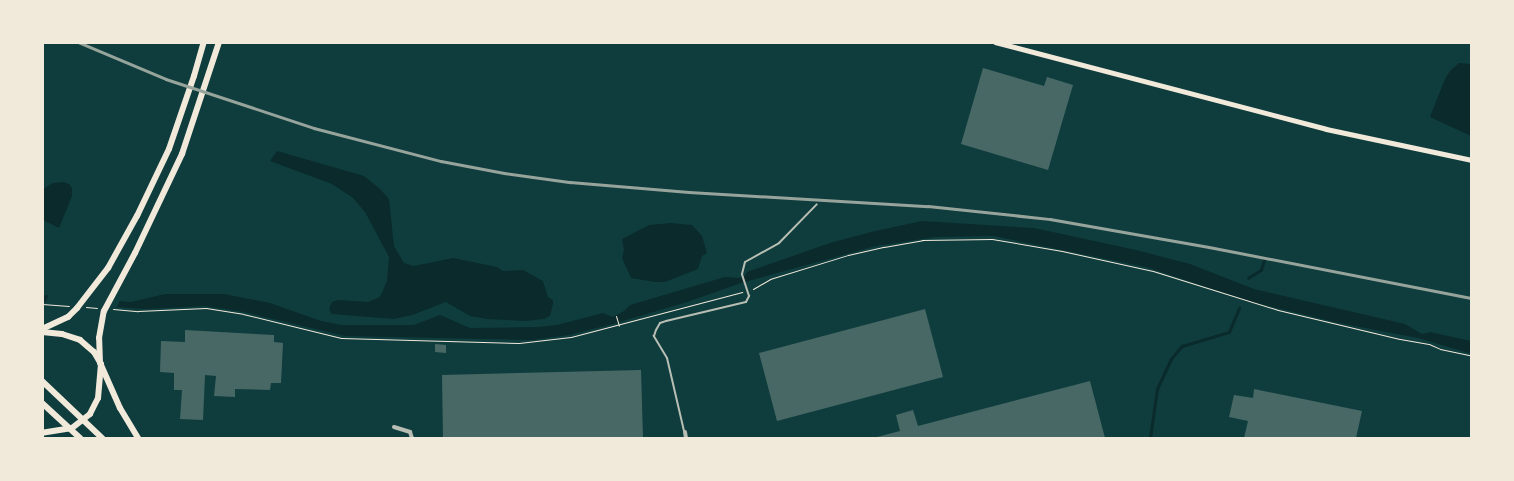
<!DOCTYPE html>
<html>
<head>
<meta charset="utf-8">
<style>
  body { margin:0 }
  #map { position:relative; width:1514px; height:481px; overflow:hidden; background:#0f3d3e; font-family:"Sofia Sans Condensed",sans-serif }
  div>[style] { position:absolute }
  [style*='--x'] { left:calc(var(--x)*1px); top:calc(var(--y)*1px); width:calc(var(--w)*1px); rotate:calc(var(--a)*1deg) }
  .water>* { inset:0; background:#0a2a2b }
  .pier>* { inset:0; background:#0f3d3e }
  .stream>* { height:2.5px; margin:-1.25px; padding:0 1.25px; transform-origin:1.25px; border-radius:1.25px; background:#0a2a2b }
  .building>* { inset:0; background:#486865 }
  .path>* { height:1px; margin:-0.5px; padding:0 0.5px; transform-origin:0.5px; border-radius:0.5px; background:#f1e9da }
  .service>* { height:2px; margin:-1px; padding:0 1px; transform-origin:1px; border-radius:1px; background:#b8beb3 }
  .minor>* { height:4px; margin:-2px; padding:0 2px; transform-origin:2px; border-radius:2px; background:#b8beb3 }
  .secondary>* { height:5px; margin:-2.5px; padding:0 2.5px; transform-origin:2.5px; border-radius:2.5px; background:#f1e9da }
  .trunk>* { height:6px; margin:-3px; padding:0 3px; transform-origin:3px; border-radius:3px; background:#f1e9da }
  .rail>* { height:2.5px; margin:-1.25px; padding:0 1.25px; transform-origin:1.25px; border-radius:1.25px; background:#97a49c }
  span { translate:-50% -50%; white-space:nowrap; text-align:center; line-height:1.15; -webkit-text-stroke:5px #f1e9da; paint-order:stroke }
  .frame { position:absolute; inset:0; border:44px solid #f1e9da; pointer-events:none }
</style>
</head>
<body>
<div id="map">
  <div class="water">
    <div style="clip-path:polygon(1459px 63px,1471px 64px,1471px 136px,1430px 117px,1445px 79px,1450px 71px)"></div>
    <div style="clip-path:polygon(277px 151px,364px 176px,379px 188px,389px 199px,394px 246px,404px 263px,414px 266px,453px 258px,497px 267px,503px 271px,523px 270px,543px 281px,548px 297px,553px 300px,553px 304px,550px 316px,544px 319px,525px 321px,487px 319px,470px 316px,446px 302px,412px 315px,394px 319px,332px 314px,329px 309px,332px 302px,338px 300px,368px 302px,380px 297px,387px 281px,389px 257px,365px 212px,353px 198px,332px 184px,270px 161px)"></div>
    <div style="clip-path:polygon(63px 182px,69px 184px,72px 188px,72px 196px,59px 228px,43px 220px,43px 189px,53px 183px)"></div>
    <div style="clip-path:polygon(922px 221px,1034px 228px,1136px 250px,1190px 264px,1254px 289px,1405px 324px,1422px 334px,1430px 332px,1471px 341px,1472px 354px,1418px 338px,1339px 323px,1252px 302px,1146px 267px,993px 236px,936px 237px,876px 246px,741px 283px,687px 302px,613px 324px,569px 335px,532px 340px,345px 336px,244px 312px,205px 306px,144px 309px,43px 302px,42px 295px,131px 302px,165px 294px,224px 294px,270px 303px,321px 321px,342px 325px,414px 325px,440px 315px,470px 328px,537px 327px,557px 325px,603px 313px,613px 317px,624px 311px,630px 305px,725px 277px,740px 278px,745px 276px,747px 272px,830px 243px,871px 232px)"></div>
    <div style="clip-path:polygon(671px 223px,692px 225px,702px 236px,707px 253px,702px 256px,698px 269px,665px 282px,655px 282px,631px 278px,622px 258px,624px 250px,622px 239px,649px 225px)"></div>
  </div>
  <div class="pier">
    <div style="clip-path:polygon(49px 294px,120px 299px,116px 310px,44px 305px)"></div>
  </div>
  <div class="stream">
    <div style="--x:1248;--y:278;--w:15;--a:-32"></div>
    <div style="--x:1261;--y:270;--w:10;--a:-73"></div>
    <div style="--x:1150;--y:438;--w:49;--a:-81.9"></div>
    <div style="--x:1157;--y:389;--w:33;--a:-65"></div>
    <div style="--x:1171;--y:359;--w:17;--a:-50"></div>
    <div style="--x:1182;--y:346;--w:49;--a:-16.6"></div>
    <div style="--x:1229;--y:332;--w:26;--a:-67"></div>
  </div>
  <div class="building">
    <div style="clip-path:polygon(983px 68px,1044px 86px,1047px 77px,1073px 85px,1048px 170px,961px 144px)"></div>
    <div style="clip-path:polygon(925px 309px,943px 377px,777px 421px,759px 353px)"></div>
    <div style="clip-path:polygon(185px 330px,274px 335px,274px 342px,283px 343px,281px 383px,271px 383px,270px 390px,235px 389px,235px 397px,214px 396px,216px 376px,205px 375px,203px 420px,180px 419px,182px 390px,174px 390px,174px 373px,160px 372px,161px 341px,185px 342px)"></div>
    <div style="clip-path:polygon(435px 344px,446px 345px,446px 353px,435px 352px)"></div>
    <div style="clip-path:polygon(641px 370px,643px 438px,443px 438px,442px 375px)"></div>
    <div style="clip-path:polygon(1090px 381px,1105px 438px,873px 438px,900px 431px,896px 415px,913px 410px,918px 426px)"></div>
    <div style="clip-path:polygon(1254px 389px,1362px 411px,1356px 438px,1244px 438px,1248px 421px,1229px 417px,1234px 395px,1253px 398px)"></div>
  </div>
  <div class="path">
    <div style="--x:753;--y:289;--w:20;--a:-30"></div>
    <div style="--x:770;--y:279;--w:82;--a:-17.1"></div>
    <div style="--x:848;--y:255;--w:37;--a:-13"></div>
    <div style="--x:884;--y:247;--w:39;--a:-10"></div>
    <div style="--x:922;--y:240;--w:70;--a:-0.8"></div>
    <div style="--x:992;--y:239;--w:71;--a:9.7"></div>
    <div style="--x:1062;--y:251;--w:93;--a:12.4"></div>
    <div style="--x:1153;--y:271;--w:131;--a:17.3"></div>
    <div style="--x:1278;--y:310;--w:125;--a:13.4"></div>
    <div style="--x:1400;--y:339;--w:29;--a:10"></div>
    <div style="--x:1429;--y:344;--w:12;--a:24"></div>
    <div style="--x:1440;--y:349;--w:33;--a:12"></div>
    <div style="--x:42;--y:304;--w:27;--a:4"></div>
    <div style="--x:86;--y:307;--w:11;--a:5"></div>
    <div style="--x:113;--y:309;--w:25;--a:5"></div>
    <div style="--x:138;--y:311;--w:68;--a:-2.5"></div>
    <div style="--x:206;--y:308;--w:37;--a:9"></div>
    <div style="--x:243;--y:314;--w:101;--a:13.8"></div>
    <div style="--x:341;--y:338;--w:178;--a:1.6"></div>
    <div style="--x:519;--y:343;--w:52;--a:-6.6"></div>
    <div style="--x:571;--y:337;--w:177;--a:-14.7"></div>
    <div style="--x:616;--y:316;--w:10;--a:73"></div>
  </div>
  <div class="service">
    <div style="--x:684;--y:431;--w:75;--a:-103.1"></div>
    <div style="--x:667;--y:358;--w:26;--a:-121"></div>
    <div style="--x:654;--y:336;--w:6;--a:-72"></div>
    <div style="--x:656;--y:330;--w:8;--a:-60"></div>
    <div style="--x:660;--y:323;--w:6;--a:-18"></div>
    <div style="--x:666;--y:321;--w:82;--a:-13.4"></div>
    <div style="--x:746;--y:302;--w:7;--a:-63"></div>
    <div style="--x:749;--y:296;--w:23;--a:-108"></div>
    <div style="--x:742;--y:274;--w:12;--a:-76"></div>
    <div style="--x:745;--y:262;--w:39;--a:-29"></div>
    <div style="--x:779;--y:243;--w:54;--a:-45.7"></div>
  </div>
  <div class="minor">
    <div style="--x:394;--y:427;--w:17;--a:17"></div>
    <div style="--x:410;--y:432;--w:6;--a:72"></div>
    <div style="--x:685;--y:432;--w:6;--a:81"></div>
  </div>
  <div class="secondary">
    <div style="--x:995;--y:42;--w:342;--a:14.7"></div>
    <div style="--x:1326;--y:129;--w:149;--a:12"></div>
  </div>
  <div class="trunk">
    <div style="--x:42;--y:329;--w:29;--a:-25"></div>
    <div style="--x:68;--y:317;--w:13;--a:-45"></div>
    <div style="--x:77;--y:308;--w:51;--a:-52.2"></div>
    <div style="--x:108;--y:268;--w:60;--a:-60.9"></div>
    <div style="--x:137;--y:216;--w:74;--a:-64.5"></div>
    <div style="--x:169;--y:149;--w:77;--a:-71.1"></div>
    <div style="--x:194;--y:76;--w:35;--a:-74"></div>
    <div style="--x:42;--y:332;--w:20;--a:6"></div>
    <div style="--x:62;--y:334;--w:19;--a:18"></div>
    <div style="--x:80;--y:340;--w:18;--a:41"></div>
    <div style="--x:94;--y:352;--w:14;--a:60"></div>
    <div style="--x:101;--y:364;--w:34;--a:95"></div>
    <div style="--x:98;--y:398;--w:18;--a:117"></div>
    <div style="--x:90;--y:414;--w:23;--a:142"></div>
    <div style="--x:72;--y:428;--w:30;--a:171"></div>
    <div style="--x:100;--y:363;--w:25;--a:-92"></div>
    <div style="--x:99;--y:338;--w:27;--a:-80"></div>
    <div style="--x:104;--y:311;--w:66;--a:-61.9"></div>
    <div style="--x:135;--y:253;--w:110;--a:-64.6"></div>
    <div style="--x:182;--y:154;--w:118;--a:-71.7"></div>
    <div style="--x:101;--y:365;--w:47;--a:66.2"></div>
    <div style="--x:120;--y:408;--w:35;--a:59"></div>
    <div style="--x:42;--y:381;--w:83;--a:43.5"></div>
    <div style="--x:42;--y:403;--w:52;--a:42.6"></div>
  </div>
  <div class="rail">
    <div style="--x:78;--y:42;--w:95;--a:22.8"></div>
    <div style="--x:166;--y:79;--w:156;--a:18.3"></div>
    <div style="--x:314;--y:128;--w:131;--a:14.6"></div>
    <div style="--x:441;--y:161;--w:64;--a:10.8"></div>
    <div style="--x:504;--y:173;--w:67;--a:7.8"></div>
    <div style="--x:570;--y:182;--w:119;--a:4.8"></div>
    <div style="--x:689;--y:192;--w:239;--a:3.4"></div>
    <div style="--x:928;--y:206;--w:123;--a:6.1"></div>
    <div style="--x:1050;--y:219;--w:161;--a:10"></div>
    <div style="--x:1209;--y:247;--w:268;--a:11"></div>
  </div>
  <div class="frame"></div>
</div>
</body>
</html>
